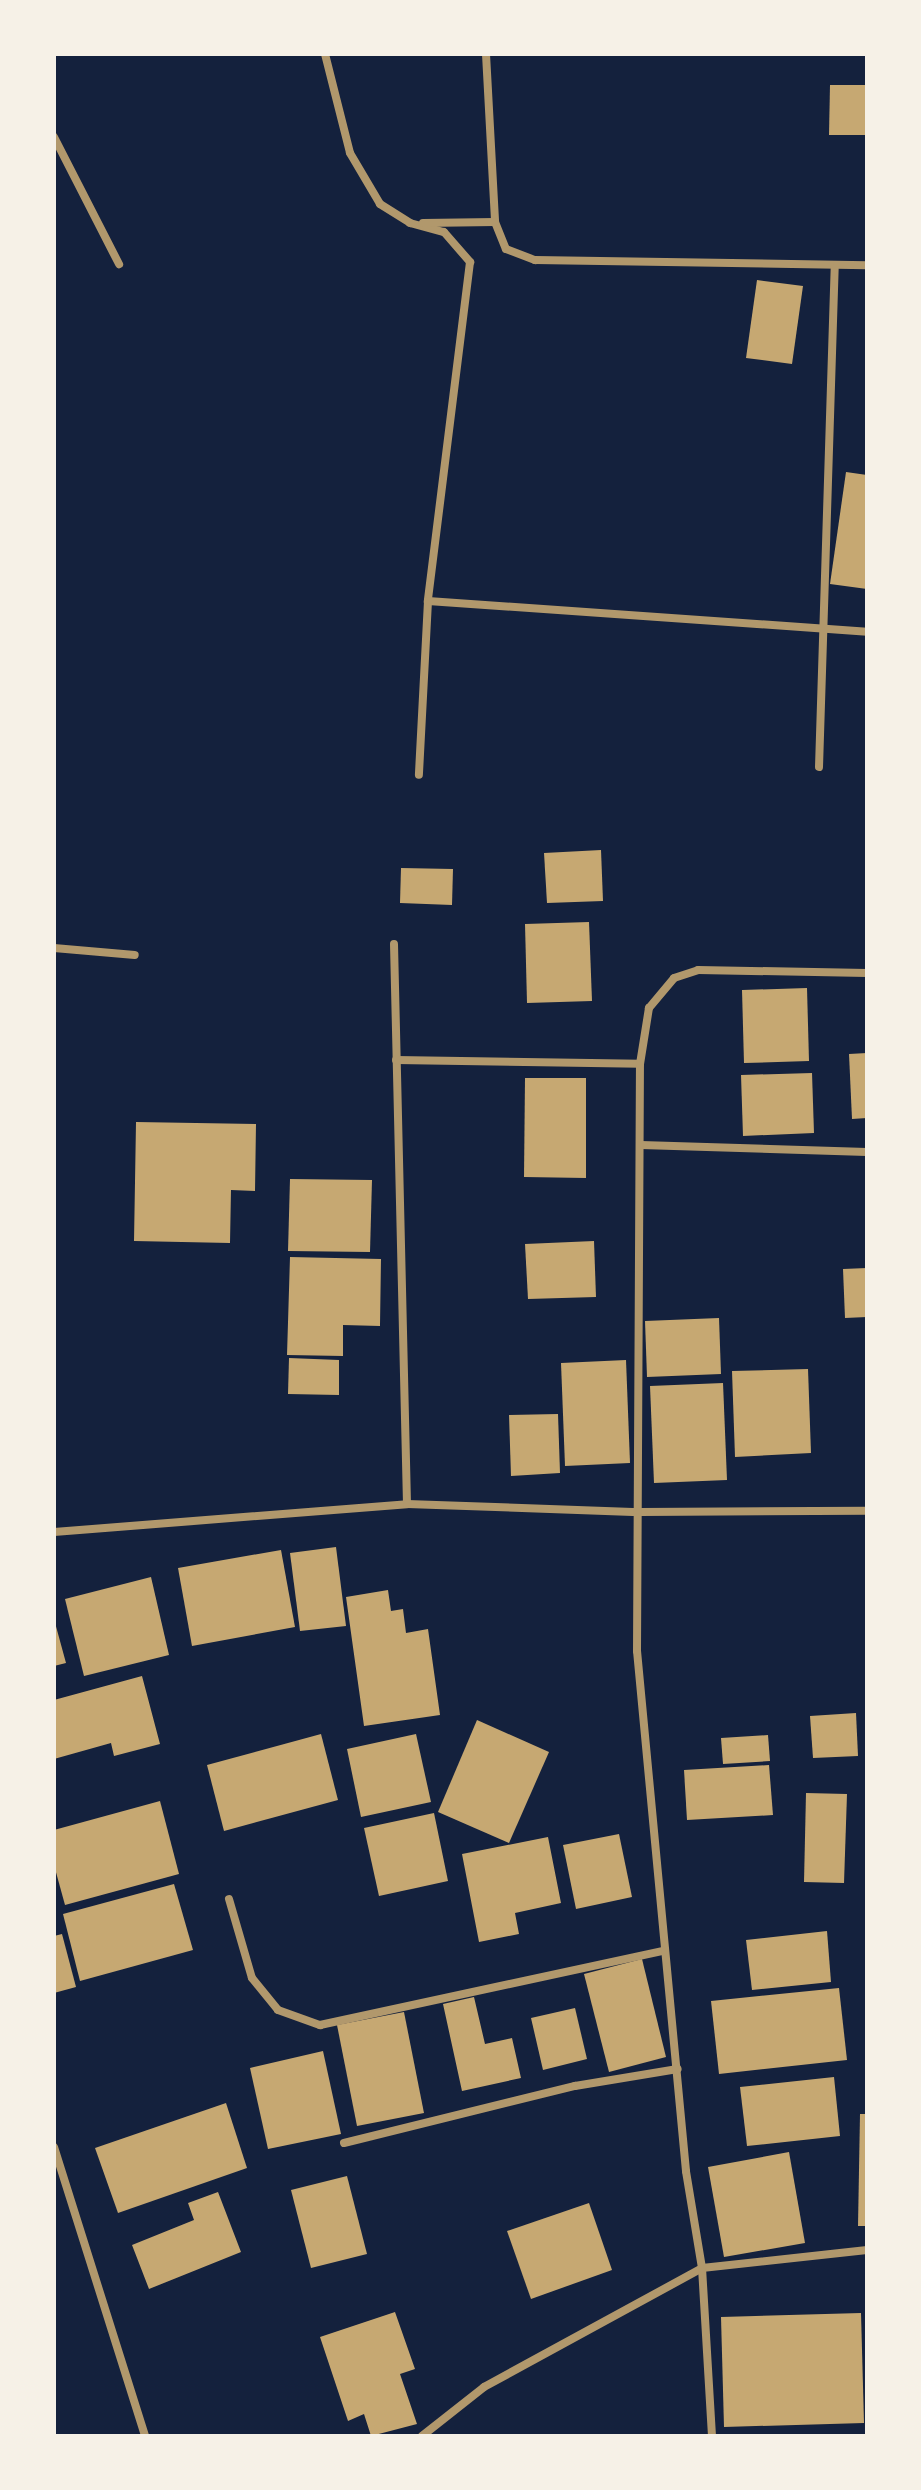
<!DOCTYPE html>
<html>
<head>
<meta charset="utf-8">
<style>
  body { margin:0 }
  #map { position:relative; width:921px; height:2490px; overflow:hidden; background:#14213d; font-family:Manrope,sans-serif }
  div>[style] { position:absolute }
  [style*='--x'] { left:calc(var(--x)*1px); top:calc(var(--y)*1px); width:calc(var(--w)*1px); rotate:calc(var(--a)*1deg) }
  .building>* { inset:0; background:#c6a872 }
  .minor>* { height:8px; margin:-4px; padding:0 4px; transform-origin:4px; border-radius:4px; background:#b1986c }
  span { translate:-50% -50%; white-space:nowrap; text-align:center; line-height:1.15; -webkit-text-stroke:6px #f6f1e7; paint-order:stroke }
  .frame { position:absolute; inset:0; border:56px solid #f6f1e7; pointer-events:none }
</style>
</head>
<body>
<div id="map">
  <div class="building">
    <div style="clip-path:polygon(830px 85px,867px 85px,867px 135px,829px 135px)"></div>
    <div style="clip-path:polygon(757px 280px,803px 286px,792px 364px,746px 358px)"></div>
    <div style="clip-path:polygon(846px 472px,867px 475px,867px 589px,830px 584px)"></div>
    <div style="clip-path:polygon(601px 850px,603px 901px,547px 903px,544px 853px)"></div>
    <div style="clip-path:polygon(401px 868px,453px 869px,452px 905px,400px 903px)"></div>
    <div style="clip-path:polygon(589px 922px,592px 1001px,527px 1003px,525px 924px)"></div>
    <div style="clip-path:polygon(807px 988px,809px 1061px,744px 1063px,742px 990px)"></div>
    <div style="clip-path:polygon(867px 1053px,867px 1118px,852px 1119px,849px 1054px)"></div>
    <div style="clip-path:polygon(812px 1073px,814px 1133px,743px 1136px,741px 1075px)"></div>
    <div style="clip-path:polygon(525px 1078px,586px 1078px,586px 1178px,524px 1177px)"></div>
    <div style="clip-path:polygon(136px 1122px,256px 1124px,255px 1191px,231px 1190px,230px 1243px,134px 1241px)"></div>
    <div style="clip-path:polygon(290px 1179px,372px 1180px,370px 1252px,288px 1251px)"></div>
    <div style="clip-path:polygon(594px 1241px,596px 1297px,528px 1299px,525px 1244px)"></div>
    <div style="clip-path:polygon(290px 1257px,381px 1259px,380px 1326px,343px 1325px,343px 1356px,287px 1355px)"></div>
    <div style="clip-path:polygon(867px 1268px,867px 1317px,845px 1318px,843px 1269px)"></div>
    <div style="clip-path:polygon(719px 1318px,721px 1374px,647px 1377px,645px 1321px)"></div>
    <div style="clip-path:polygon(289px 1358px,339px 1360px,339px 1395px,288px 1394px)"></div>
    <div style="clip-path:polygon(626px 1360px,630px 1463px,565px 1466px,561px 1363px)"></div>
    <div style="clip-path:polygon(808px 1369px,811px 1453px,735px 1457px,732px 1371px)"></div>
    <div style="clip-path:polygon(723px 1383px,727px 1480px,654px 1483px,650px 1386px)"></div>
    <div style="clip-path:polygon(558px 1414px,560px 1473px,511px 1476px,509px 1415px)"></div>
    <div style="clip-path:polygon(336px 1547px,346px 1626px,300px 1631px,290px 1553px)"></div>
    <div style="clip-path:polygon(281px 1550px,295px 1627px,192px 1646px,178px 1568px)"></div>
    <div style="clip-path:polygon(151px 1577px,169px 1655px,84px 1676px,65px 1599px)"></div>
    <div style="clip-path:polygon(388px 1590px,391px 1611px,403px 1609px,406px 1633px,428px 1629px,440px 1715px,364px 1726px,346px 1597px)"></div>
    <div style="clip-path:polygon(54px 1619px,66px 1663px,54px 1666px)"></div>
    <div style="clip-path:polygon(142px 1676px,160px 1744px,114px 1756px,111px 1743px,54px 1759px,54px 1700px)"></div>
    <div style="clip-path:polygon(856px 1713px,858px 1756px,813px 1758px,810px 1716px)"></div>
    <div style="clip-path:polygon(477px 1720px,549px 1752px,509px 1843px,438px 1812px)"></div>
    <div style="clip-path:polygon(321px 1734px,338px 1800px,224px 1831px,207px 1765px)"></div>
    <div style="clip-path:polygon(416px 1734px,431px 1802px,361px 1817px,347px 1749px)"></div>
    <div style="clip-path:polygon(768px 1735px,770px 1761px,723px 1764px,721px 1738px)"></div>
    <div style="clip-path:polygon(769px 1765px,773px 1815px,687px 1820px,684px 1770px)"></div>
    <div style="clip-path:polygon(806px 1793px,847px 1794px,844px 1883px,804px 1882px)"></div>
    <div style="clip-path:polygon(160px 1801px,179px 1874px,65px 1905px,54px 1865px,54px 1830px)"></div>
    <div style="clip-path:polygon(434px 1813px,448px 1881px,379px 1896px,364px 1828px)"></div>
    <div style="clip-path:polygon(619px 1834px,632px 1897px,576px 1909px,563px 1845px)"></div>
    <div style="clip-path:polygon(548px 1837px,561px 1903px,515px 1913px,519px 1934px,479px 1942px,462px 1854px)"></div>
    <div style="clip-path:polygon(174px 1884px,193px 1950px,80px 1981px,63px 1914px)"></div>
    <div style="clip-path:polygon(827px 1931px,831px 1982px,752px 1990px,746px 1940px)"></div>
    <div style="clip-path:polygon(62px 1934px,76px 1987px,54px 1993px,54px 1936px)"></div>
    <div style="clip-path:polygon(642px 1959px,666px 2057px,609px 2072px,584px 1974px)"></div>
    <div style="clip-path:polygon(839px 1988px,847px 2060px,719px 2074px,711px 2001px)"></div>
    <div style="clip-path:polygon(474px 1997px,485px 2044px,512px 2038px,521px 2078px,462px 2091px,443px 2004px)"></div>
    <div style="clip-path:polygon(575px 2008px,587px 2059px,543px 2070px,531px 2018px)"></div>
    <div style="clip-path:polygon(404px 2012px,424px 2113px,357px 2126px,337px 2025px)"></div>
    <div style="clip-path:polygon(323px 2051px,341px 2134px,268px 2149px,250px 2068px)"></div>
    <div style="clip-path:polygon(834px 2077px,840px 2136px,747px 2146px,740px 2087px)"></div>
    <div style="clip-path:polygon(226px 2103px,247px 2168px,118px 2213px,95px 2148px)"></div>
    <div style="clip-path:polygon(860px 2114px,867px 2114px,867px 2226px,858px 2226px)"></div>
    <div style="clip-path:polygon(789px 2152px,805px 2243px,724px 2257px,708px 2167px)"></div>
    <div style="clip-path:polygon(347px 2176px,367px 2254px,311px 2268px,291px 2190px)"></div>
    <div style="clip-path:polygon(218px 2192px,241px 2252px,149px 2289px,132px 2245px,194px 2220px,188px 2203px)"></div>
    <div style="clip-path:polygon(589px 2203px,612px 2270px,531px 2299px,507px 2231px)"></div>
    <div style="clip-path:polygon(395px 2312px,415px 2369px,400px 2374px,417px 2424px,371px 2436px,364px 2414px,348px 2421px,320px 2337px)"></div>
    <div style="clip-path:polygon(861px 2313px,864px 2423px,724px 2427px,721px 2317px)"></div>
  </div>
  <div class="minor">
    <div style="--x:325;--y:54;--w:102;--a:75.8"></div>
    <div style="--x:350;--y:153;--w:59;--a:59.5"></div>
    <div style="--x:380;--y:204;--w:36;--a:32"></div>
    <div style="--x:410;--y:223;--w:35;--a:15"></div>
    <div style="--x:444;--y:232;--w:40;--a:49"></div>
    <div style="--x:470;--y:262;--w:342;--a:97.1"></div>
    <div style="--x:428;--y:601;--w:174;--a:93"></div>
    <div style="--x:486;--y:54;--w:168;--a:86.9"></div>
    <div style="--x:495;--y:222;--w:29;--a:68"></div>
    <div style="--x:506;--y:249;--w:31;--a:21"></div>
    <div style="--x:535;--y:260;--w:332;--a:0.9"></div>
    <div style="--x:54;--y:137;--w:143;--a:62.9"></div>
    <div style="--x:423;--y:223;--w:72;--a:-0.8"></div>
    <div style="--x:428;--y:601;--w:440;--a:4"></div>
    <div style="--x:819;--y:767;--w:499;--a:-88.2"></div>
    <div style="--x:394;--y:944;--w:560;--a:88.67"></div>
    <div style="--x:54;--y:948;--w:81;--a:4.9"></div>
    <div style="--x:396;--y:1060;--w:244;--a:0.9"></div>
    <div style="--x:641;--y:1145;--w:226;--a:1.8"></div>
    <div style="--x:54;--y:1532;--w:354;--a:-4.5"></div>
    <div style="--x:407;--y:1504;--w:233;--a:2"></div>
    <div style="--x:640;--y:1512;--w:227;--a:-0.3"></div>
    <div style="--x:229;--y:1899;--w:82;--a:73.8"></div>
    <div style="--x:252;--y:1978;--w:41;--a:50.9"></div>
    <div style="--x:278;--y:2010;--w:45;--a:19.7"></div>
    <div style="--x:320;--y:2025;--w:351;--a:-12.2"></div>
    <div style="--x:344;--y:2143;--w:238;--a:-13.9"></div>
    <div style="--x:575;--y:2086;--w:104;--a:-9.4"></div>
    <div style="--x:54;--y:2147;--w:303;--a:72.5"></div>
    <div style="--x:422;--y:2436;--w:79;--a:-38.3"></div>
    <div style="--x:484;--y:2387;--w:248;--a:-28.6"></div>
    <div style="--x:702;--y:2268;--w:166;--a:-6.2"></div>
    <div style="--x:712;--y:2436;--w:168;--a:-93.4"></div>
    <div style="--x:702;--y:2268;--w:98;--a:-99.4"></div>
    <div style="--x:686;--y:2171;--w:522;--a:-95.38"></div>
    <div style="--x:637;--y:1651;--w:587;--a:-89.71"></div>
    <div style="--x:640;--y:1064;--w:57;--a:-80.9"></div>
    <div style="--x:649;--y:1008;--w:39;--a:-50"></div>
    <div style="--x:674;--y:978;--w:25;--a:-18"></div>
    <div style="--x:698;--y:970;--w:169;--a:1"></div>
  </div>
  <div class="frame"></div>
</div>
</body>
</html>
